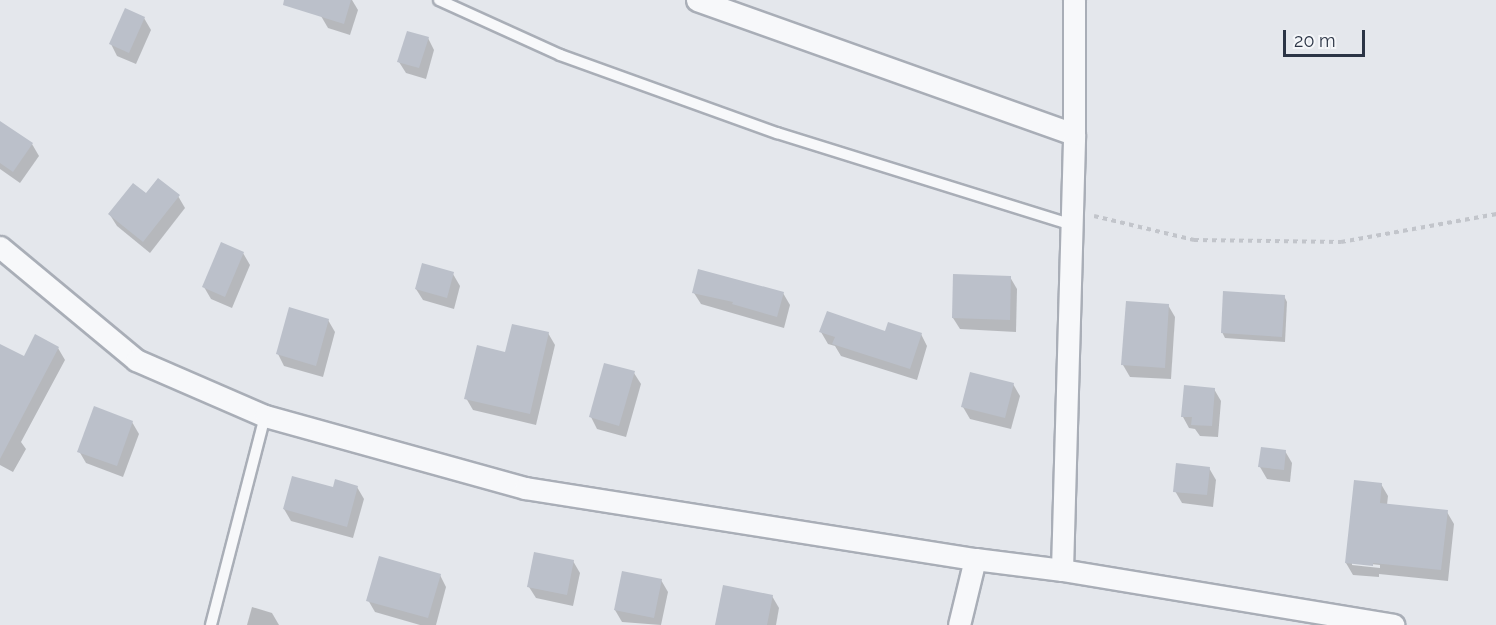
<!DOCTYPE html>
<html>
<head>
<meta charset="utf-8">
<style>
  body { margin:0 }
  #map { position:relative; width:1496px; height:625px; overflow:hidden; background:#e4e7ec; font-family:Raleway,sans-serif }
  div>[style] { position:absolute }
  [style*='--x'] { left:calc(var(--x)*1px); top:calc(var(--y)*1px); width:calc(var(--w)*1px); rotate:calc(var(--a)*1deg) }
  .shadow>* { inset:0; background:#0003 }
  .building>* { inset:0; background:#bbc0ca }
  .path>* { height:4px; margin-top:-2px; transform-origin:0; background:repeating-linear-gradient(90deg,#c2c5cb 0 4.5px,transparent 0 9px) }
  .roads { filter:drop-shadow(2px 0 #a9aeb7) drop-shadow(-2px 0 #a9aeb7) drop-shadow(0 2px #a9aeb7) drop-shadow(0 -2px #a9aeb7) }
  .lane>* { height:10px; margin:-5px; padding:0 5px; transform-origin:5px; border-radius:5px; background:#f7f8fa }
  .street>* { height:21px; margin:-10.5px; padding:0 10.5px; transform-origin:10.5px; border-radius:10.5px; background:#f7f8fa }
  span { translate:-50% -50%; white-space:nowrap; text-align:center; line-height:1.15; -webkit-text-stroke:4.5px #f4f6f9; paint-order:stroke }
  .scale { position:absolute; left:1283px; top:30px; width:82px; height:27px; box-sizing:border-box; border:3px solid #2b3445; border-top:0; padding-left:8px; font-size:18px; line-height:21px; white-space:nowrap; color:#2b3445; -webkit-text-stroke:4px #f4f6f9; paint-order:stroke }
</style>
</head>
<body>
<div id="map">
  <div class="shadow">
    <div style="clip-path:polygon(327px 0,352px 0,358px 10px,350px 35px,328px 28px,321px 16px)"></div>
    <div style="clip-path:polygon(144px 18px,151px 30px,136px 64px,117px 56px,111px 44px)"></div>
    <div style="clip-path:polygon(428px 38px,434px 50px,426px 79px,406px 73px,399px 62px)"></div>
    <div style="clip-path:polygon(0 123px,32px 144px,39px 156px,20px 183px,0 169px)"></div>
    <div style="clip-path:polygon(146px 195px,178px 196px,185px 208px,150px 253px,117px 226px,110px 215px)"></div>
    <div style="clip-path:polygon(243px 253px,250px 265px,232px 308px,211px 299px,204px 287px)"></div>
    <div style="clip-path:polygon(453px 274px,460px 286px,454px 309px,423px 300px,416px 289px)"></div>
    <div style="clip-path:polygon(1010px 277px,1017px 289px,1016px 332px,960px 329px,953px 318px)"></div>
    <div style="clip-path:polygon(694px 293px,783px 293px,790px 305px,784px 328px,701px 304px)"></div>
    <div style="clip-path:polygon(1284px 296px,1287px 302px,1285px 342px,1225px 338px,1222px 332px)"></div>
    <div style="clip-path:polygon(1168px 305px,1175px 317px,1171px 379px,1130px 377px,1123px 365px)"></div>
    <div style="clip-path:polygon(328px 320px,335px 332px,323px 377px,284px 366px,278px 354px)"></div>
    <div style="clip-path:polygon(821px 332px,921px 334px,927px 346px,917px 380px,841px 356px,835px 346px,828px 344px)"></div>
    <div style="clip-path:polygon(548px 333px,555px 345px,536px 425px,473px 410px,466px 398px,507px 354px)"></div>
    <div style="clip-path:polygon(0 345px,24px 358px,58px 348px,65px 360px,21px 442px,26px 449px,13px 472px,0 465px)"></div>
    <div style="clip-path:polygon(634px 373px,641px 384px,626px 437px,597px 429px,591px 417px)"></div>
    <div style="clip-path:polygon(1013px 384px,1020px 396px,1011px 429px,970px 419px,963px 407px)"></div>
    <div style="clip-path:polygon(1214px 389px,1221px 401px,1218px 437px,1200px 436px,1195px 429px,1189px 428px,1183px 417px)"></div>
    <div style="clip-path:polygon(132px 422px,139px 434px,123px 477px,86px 463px,79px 451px)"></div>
    <div style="clip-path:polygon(1285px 451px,1292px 463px,1290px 482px,1267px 479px,1260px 467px)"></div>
    <div style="clip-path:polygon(1209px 468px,1216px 480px,1213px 507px,1182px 503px,1175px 491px)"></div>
    <div style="clip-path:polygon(evenodd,1381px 484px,1388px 496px,1387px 505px,1447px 512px,1454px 524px,1448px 581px,1379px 574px,1379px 577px,1353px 575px,1346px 563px,1381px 484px,1352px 562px,1380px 565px,1380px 568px,1352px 565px,1352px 562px)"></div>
    <div style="clip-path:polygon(357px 487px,364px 499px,353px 538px,291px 521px,284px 509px)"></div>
    <div style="clip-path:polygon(573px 561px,580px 573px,573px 606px,536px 598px,529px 587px)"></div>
    <div style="clip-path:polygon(440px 575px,446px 587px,436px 625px,420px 625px,375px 612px,368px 600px)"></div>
    <div style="clip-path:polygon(661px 580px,668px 592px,661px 625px,622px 622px,615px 610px)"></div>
    <div style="clip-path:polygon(772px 596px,779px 608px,776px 625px,717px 625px)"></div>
    <div style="clip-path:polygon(252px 607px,272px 613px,279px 625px,247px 625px)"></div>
  </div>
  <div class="building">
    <div style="clip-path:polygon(284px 0,351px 0,344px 24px,283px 5px)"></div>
    <div style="clip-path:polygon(125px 8px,145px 17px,129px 53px,109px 44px)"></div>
    <div style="clip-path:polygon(407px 31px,429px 37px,419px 68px,397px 62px)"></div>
    <div style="clip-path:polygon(0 121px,33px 143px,13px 172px,0 163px)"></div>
    <div style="clip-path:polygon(158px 178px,180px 195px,143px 242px,108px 214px,133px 183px,146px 193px)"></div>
    <div style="clip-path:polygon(221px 242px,244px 252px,225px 297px,202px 287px)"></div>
    <div style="clip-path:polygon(422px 263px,454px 272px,447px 298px,415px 289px)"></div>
    <div style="clip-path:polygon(698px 269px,784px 292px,777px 317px,732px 304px,733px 302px,692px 293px)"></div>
    <div style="clip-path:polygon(953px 274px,1011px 276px,1010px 320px,952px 318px)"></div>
    <div style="clip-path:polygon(1223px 291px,1285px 295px,1282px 337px,1221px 333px)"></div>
    <div style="clip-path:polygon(1126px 301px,1169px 304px,1165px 368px,1121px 365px)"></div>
    <div style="clip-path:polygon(289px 307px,329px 319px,316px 366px,276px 354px)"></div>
    <div style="clip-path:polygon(827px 311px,885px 331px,888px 322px,922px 333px,910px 369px,832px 344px,835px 337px,819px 332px)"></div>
    <div style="clip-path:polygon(512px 324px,549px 332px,530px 414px,464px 399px,477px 345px,505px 352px)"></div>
    <div style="clip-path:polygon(35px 334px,59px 347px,0 459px,0 344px,24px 356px)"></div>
    <div style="clip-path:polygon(604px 363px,635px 371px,619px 426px,589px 417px)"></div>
    <div style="clip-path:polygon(970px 372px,1014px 383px,1005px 418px,961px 407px)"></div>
    <div style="clip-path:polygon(1184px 385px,1215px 388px,1212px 426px,1191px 425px,1192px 417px,1181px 417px)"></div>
    <div style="clip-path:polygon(94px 406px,133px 421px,117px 466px,77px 452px)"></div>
    <div style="clip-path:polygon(1261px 447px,1286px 450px,1284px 470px,1258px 467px)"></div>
    <div style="clip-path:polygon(1176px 463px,1210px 467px,1207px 495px,1173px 492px)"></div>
    <div style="clip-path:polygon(292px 476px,333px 487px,335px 479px,358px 486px,347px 527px,283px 509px)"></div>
    <div style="clip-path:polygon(1354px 480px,1382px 483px,1380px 503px,1448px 510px,1441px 570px,1373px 563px,1373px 566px,1345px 563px)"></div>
    <div style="clip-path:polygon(534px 552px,574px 560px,567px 595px,527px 587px)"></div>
    <div style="clip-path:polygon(379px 556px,441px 574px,428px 618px,366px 601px)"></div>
    <div style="clip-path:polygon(622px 571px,662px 579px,654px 618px,614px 610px)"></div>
    <div style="clip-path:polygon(723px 585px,773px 595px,767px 625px,715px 625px)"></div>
  </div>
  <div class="path">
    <div style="--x:1094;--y:216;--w:103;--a:13.5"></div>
    <div style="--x:1194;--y:240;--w:147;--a:0.8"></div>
    <div style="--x:1341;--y:242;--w:158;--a:-10.2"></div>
  </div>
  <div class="roads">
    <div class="lane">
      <div style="--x:439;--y:0;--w:133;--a:24.4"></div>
      <div style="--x:560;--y:55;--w:231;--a:19.8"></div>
      <div style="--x:777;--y:133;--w:309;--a:17.3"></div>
      <div style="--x:211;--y:625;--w:216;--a:-75.5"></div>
    </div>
    <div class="street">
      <div style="--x:697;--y:0;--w:400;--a:19.6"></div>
      <div style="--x:0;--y:247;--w:177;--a:39.7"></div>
      <div style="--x:136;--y:360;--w:141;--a:23.5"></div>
      <div style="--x:265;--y:416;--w:270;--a:15.5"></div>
      <div style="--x:525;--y:488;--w:456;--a:9"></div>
      <div style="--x:975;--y:559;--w:88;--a:7.2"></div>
      <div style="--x:1062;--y:570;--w:336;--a:9.4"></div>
      <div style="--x:1062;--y:570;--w:436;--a:-88.4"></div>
      <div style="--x:1074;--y:134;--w:134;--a:-90"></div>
      <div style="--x:959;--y:625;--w:68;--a:-76.4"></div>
    </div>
  </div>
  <div class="scale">20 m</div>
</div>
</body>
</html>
